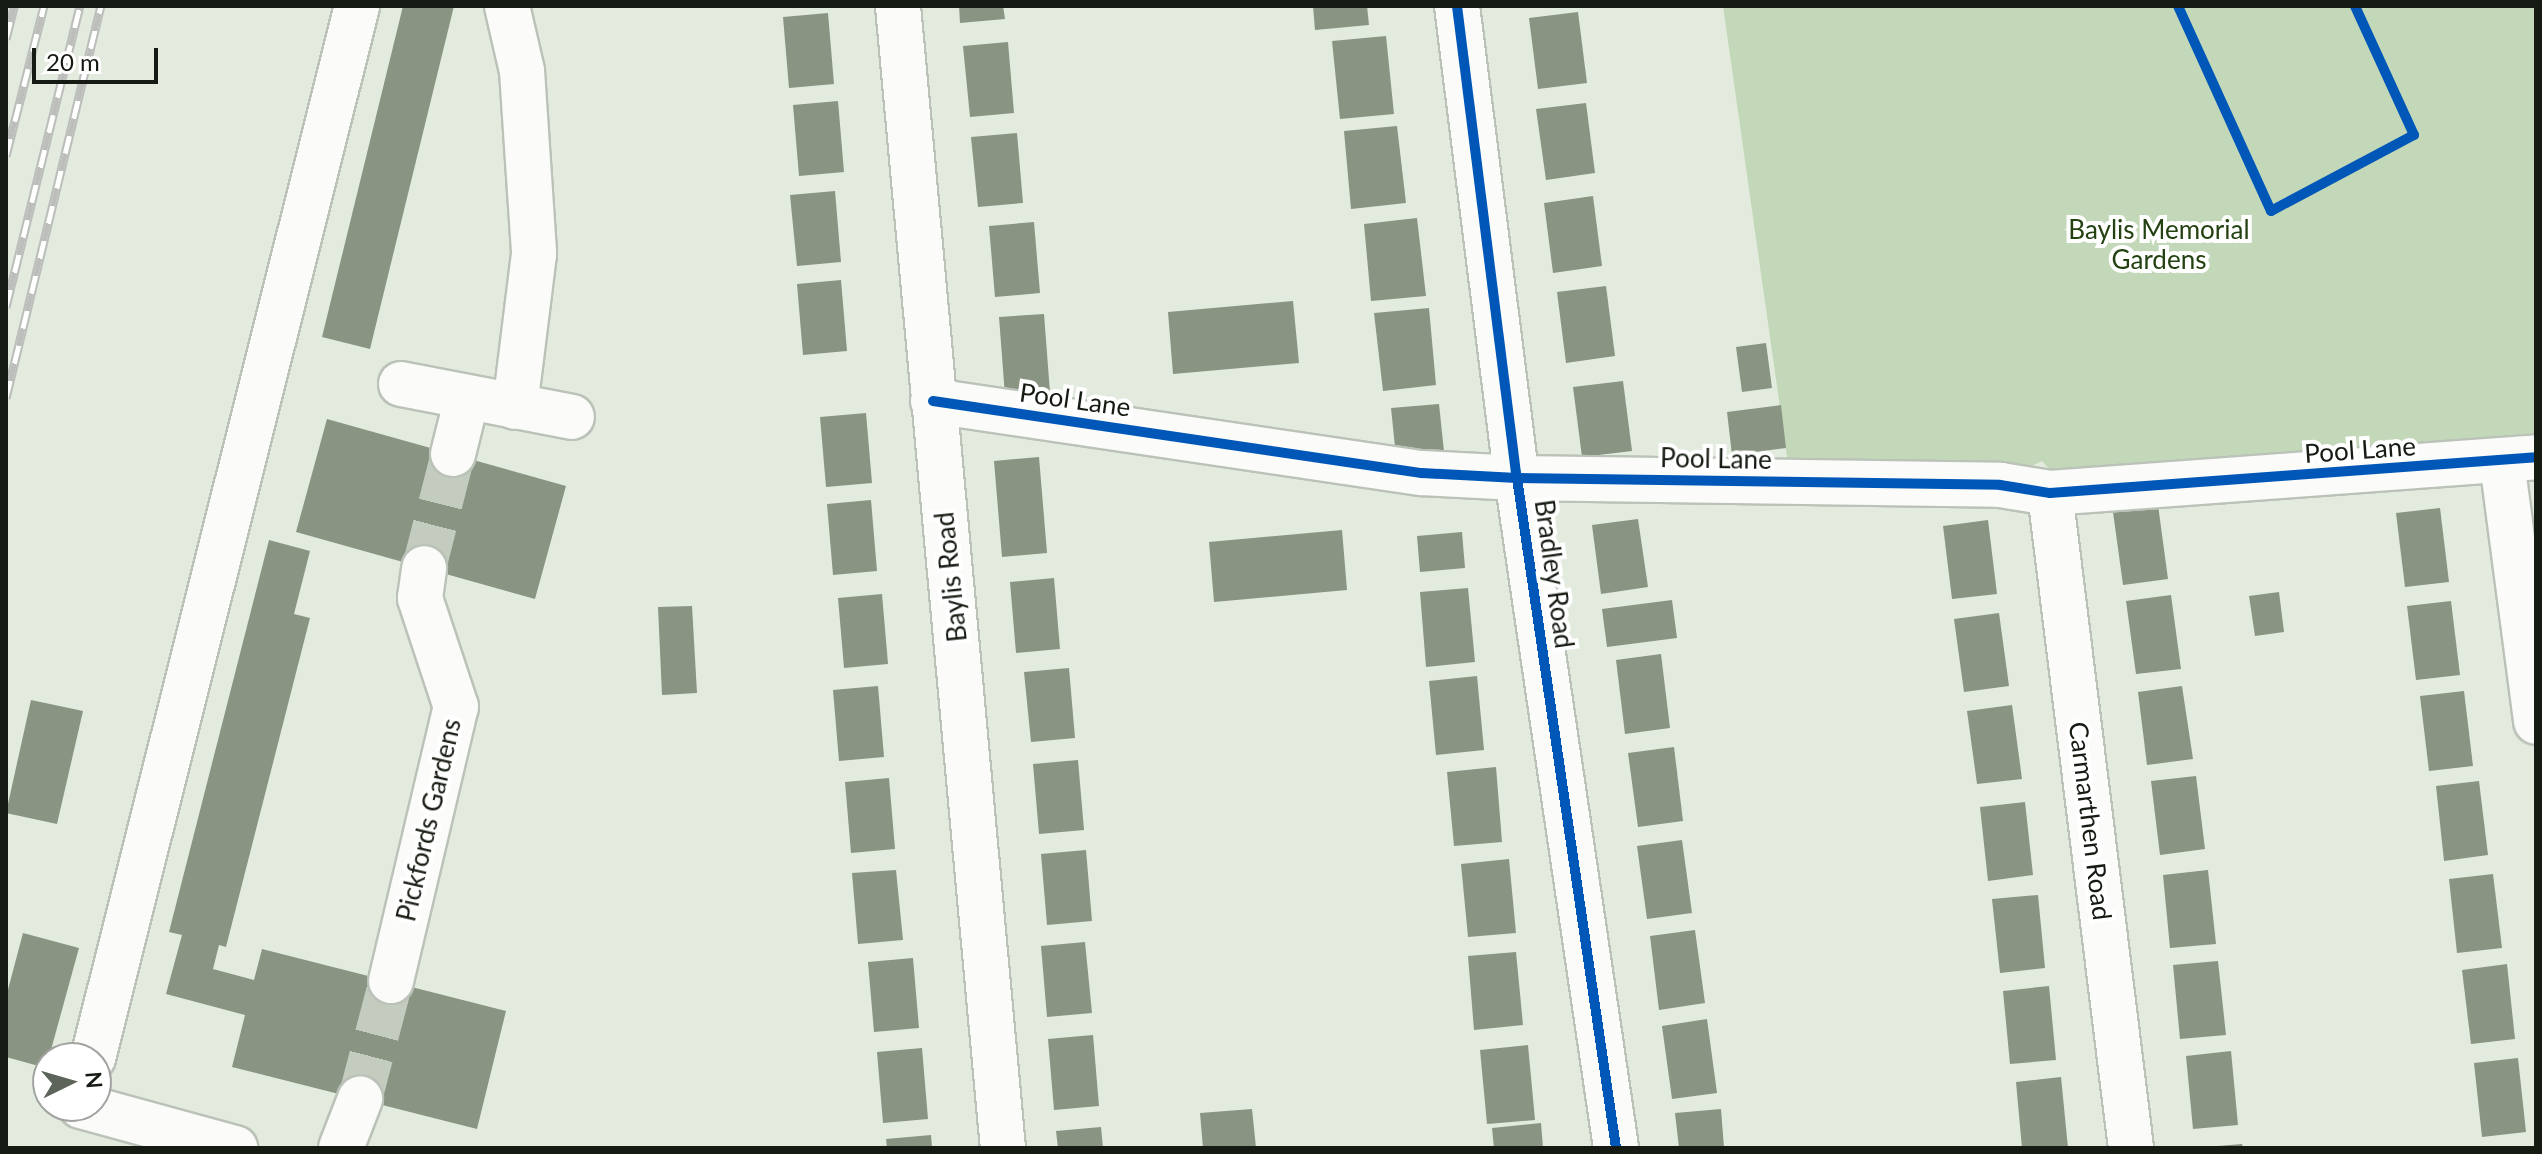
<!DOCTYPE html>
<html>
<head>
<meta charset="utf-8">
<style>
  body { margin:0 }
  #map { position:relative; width:2542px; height:1154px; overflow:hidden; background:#e3ebdf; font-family:Lato,sans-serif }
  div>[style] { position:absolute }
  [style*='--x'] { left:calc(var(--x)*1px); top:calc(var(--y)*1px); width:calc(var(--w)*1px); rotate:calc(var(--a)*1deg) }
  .green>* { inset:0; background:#c3d8b9 }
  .building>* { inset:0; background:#899482 }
  .minor-tunnel>* { height:44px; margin-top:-22px; transform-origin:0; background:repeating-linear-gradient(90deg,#c4ccc0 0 44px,transparent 0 66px) }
  .roads { filter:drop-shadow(2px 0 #bbc2b8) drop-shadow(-2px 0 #bbc2b8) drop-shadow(0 2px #bbc2b8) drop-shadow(0 -2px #bbc2b8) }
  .minor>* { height:44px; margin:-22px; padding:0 22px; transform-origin:22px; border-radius:22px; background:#fbfcfa }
  .rail>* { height:9px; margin-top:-4.5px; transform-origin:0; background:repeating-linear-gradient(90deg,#fff 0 18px,#bcbebb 0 36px); box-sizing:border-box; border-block:2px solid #bcbebb }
  .cycleway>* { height:10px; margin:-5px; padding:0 5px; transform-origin:5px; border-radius:5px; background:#0057b8 }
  span { translate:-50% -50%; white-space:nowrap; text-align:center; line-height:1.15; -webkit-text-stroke:8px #fff; paint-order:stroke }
  .park-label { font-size:26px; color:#244112 }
  .street-label { font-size:26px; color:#151b12 }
  .frame { position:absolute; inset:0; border:8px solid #151b12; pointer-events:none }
  .north { position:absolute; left:32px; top:1042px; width:80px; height:80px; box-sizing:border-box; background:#fff; border:2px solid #a1a4a0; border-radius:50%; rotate:85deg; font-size:22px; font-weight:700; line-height:32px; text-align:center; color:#151b12 }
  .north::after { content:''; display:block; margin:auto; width:28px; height:36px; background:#5d645a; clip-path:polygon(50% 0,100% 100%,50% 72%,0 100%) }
  .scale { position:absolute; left:32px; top:48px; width:126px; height:36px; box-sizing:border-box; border:4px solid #151b12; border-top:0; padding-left:10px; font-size:24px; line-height:28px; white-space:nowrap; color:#151b12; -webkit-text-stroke:6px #fff; paint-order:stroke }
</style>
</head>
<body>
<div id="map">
  <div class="green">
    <div style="clip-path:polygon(1723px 6px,2536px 6px,2536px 448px,2064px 486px,2042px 461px,1993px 485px,1790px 478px)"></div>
  </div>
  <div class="building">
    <div style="clip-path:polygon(403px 6px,454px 6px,370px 349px,322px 337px)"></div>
    <div style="clip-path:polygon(959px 6px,1003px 6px,1005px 19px,960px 23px)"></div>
    <div style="clip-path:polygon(1313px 6px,1367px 6px,1369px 25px,1315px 30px)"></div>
    <div style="clip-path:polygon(1578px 12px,1587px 83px,1538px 89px,1529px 18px)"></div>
    <div style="clip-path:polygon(828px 13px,834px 84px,789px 88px,783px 17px)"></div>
    <div style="clip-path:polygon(1386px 36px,1394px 114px,1340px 119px,1332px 41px)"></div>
    <div style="clip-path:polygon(1008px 42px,1014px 113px,970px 117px,963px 46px)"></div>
    <div style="clip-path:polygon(838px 101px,844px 172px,799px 176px,793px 105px)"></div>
    <div style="clip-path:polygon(1586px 103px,1595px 173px,1546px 180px,1536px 109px)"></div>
    <div style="clip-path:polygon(1397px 126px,1406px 203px,1351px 209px,1344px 131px)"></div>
    <div style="clip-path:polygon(1017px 133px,1023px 203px,978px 207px,971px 137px)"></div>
    <div style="clip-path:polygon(835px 191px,841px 262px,797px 266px,790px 195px)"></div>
    <div style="clip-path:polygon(1593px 196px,1602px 266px,1553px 273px,1544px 203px)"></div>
    <div style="clip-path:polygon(1417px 218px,1426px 296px,1371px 301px,1364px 224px)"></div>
    <div style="clip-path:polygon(1034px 222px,1040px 293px,995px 297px,989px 226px)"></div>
    <div style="clip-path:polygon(841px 280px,847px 351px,803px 355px,797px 284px)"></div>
    <div style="clip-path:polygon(1606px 286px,1615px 356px,1566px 363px,1557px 292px)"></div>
    <div style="clip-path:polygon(1293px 301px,1299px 363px,1173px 374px,1168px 312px)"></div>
    <div style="clip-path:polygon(1429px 308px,1436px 385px,1383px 391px,1374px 313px)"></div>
    <div style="clip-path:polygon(1044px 314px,1051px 406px,1006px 409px,999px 317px)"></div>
    <div style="clip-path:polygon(1766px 343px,1772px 388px,1742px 392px,1736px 347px)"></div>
    <div style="clip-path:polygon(1623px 381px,1632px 451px,1582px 457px,1573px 387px)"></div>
    <div style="clip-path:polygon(1439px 404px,1445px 461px,1397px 466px,1391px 408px)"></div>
    <div style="clip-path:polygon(1781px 405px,1786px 448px,1732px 455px,1727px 412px)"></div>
    <div style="clip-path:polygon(866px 413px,872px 483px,826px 487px,820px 417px)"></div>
    <div style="clip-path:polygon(327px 419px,566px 486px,535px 599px,296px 532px)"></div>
    <div style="clip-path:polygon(1039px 457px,1047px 553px,1002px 557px,994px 461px)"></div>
    <div style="clip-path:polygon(871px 500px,877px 571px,833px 575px,827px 504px)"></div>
    <div style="clip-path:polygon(2158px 505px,2168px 579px,2123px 585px,2113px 512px)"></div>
    <div style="clip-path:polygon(2440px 508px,2449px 582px,2405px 587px,2396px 513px)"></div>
    <div style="clip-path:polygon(1638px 519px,1648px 587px,1601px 594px,1592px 525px)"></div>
    <div style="clip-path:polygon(1988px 520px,1997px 594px,1952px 599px,1943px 526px)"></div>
    <div style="clip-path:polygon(1342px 530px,1347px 590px,1214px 602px,1209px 542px)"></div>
    <div style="clip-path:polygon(1462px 532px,1465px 568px,1420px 572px,1417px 536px)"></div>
    <div style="clip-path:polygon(269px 540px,310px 551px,294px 614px,310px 618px,226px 947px,219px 945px,213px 969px,254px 980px,262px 949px,506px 1011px,477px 1129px,232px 1067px,245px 1015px,166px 994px,182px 935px,169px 932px)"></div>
    <div style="clip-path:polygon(1054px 578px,1060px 649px,1016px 653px,1010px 582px)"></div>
    <div style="clip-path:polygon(1468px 588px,1475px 662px,1426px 667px,1420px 592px)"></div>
    <div style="clip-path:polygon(2279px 592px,2284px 632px,2255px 636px,2249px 596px)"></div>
    <div style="clip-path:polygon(882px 594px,888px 664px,844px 668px,838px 598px)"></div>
    <div style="clip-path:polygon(2171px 595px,2181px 669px,2136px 674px,2126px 601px)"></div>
    <div style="clip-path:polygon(1672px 600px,1677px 638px,1607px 647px,1602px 609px)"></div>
    <div style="clip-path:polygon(2451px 601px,2460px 675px,2416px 680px,2407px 606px)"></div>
    <div style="clip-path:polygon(692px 606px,697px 693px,662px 695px,658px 607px)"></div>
    <div style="clip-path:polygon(1999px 613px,2009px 686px,1964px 692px,1954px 619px)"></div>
    <div style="clip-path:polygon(1661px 654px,1670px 728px,1625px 734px,1616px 660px)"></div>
    <div style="clip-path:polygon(1069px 668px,1075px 738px,1031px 742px,1024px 672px)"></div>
    <div style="clip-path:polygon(1477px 676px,1484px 750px,1436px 755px,1429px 681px)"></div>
    <div style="clip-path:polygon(878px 686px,884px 757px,839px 761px,833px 690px)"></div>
    <div style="clip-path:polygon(2182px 686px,2193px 759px,2147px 765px,2138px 692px)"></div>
    <div style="clip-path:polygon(2464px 691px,2473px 766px,2429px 771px,2420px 696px)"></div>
    <div style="clip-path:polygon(31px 700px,83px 711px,57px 824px,6px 813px)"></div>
    <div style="clip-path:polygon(2012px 705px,2022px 779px,1977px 784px,1967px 711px)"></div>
    <div style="clip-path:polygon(1674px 747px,1683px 821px,1638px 827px,1628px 753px)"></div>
    <div style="clip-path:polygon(1078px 760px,1084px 830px,1039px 834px,1033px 764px)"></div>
    <div style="clip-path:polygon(1496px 767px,1502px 842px,1454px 846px,1447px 772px)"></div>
    <div style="clip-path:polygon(2196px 776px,2205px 849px,2160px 855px,2151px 781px)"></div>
    <div style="clip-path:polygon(889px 778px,895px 849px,851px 853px,845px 782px)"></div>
    <div style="clip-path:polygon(2479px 781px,2488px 855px,2444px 861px,2436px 786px)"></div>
    <div style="clip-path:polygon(2025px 802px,2033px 875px,1988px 881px,1980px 807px)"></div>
    <div style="clip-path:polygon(1682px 840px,1692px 913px,1647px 919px,1637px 846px)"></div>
    <div style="clip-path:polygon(1086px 850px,1092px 921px,1047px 925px,1041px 854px)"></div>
    <div style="clip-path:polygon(1509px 859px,1516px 933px,1468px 937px,1461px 864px)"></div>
    <div style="clip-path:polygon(896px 870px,903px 940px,858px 944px,852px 873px)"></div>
    <div style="clip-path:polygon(2208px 870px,2216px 944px,2170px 948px,2163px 875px)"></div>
    <div style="clip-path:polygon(2493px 874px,2502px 948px,2457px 953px,2449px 879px)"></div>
    <div style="clip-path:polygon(2038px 895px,2045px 968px,2000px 973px,1992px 899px)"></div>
    <div style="clip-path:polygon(1695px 930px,1705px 1003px,1659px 1010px,1650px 936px)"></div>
    <div style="clip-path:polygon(23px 933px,79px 948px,46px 1068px,6px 1057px,6px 997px)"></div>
    <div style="clip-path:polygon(1085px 942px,1092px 1013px,1047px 1017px,1041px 946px)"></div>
    <div style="clip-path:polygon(1516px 952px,1523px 1025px,1474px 1030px,1468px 956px)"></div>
    <div style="clip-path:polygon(913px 958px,919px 1028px,874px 1032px,868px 962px)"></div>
    <div style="clip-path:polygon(2218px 961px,2226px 1035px,2180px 1039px,2173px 965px)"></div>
    <div style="clip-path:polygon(2507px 964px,2515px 1039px,2471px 1044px,2462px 970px)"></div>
    <div style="clip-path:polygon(2049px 986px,2056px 1060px,2010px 1064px,2003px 991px)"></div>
    <div style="clip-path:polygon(1707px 1019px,1717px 1093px,1672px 1099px,1662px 1026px)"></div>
    <div style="clip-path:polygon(1093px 1035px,1099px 1106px,1054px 1110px,1048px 1039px)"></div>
    <div style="clip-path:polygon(1528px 1045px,1535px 1120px,1487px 1124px,1480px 1050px)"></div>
    <div style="clip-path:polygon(922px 1048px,928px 1119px,883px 1123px,877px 1052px)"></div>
    <div style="clip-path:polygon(2231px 1051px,2238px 1125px,2193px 1129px,2186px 1056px)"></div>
    <div style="clip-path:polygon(2518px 1058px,2526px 1132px,2482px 1137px,2474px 1063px)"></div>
    <div style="clip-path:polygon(2061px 1077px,2068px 1148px,2022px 1148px,2016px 1082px)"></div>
    <div style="clip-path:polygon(1252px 1109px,1256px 1148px,1203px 1148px,1200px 1113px)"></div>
    <div style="clip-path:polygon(1721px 1109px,1724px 1148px,1679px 1148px,1675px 1113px)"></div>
    <div style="clip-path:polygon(1541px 1123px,1543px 1148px,1494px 1148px,1492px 1128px)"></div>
    <div style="clip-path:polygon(1101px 1127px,1103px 1148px,1058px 1148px,1056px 1131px)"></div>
    <div style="clip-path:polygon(931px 1135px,932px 1148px,887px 1148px,886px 1139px)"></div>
    <div style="clip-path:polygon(2242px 1144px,2243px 1148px,2218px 1148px,2218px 1146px)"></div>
  </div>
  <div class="minor-tunnel">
    <div style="--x:424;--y:568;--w:118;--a:-75.7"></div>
    <div style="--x:360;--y:1099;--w:122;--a:-75.3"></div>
  </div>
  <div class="roads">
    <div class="minor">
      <div style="--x:507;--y:6;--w:67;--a:77"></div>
      <div style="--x:522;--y:71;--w:183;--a:86.2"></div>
      <div style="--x:534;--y:254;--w:154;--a:97.1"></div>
      <div style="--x:898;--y:6;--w:1147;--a:84.75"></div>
      <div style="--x:1457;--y:6;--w:476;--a:82.8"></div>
      <div style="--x:1517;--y:478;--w:677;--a:81.59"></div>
      <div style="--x:401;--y:384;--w:174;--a:10.9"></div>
      <div style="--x:933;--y:401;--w:494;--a:8.4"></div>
      <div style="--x:1422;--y:473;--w:95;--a:3"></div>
      <div style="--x:1517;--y:478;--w:483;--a:0.8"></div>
      <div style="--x:2000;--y:485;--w:51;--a:9.1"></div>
      <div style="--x:2050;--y:493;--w:487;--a:-4.2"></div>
      <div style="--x:453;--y:454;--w:58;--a:-76"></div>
      <div style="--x:2502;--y:462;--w:262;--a:82.5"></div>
      <div style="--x:2050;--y:493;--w:660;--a:82.95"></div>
      <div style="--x:391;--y:981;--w:282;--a:-76.7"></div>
      <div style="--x:456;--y:707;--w:115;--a:-108.3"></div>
      <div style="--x:420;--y:598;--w:30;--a:-82"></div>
      <div style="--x:93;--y:1058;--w:1085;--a:-75.91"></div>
      <div style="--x:81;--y:1106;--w:160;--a:15.3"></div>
      <div style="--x:341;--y:1148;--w:53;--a:-68.8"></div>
    </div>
  </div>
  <div class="rail">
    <div style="--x:6;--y:39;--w:34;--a:-76"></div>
    <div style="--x:6;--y:156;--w:155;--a:-75.8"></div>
    <div style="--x:6;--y:307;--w:310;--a:-76.2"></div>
    <div style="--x:6;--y:398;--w:403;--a:-76.4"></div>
  </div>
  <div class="cycleway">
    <div style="--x:1457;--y:6;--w:476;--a:82.8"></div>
    <div style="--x:1517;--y:478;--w:677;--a:81.59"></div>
    <div style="--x:2178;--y:6;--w:225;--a:65.6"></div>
    <div style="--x:2271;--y:211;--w:162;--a:-28"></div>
    <div style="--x:2414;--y:135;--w:142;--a:-114.6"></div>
    <div style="--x:933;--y:401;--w:494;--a:8.4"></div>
    <div style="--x:1422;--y:473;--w:95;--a:3"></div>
    <div style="--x:1517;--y:478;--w:483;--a:0.8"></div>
    <div style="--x:2000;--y:485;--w:51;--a:9.1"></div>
    <div style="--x:2050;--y:493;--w:487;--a:-4.2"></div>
  </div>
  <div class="park-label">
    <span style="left:2159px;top:245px">Baylis Memorial<br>Gardens</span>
  </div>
  <div class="street-label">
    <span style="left:1075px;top:400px;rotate:8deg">Pool Lane</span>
    <span style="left:2360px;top:450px;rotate:-4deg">Pool Lane</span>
    <span style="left:1716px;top:459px;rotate:1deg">Pool Lane</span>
    <span style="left:1554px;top:574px;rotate:82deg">Bradley Road</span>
    <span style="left:951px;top:577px;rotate:-96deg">Baylis Road</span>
    <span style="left:429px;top:820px;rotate:-77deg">Pickfords Gardens</span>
    <span style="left:2090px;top:821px;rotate:83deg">Carmarthen Road</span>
  </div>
  <div class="frame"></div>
  <div class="north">N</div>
  <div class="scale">20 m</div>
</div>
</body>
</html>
